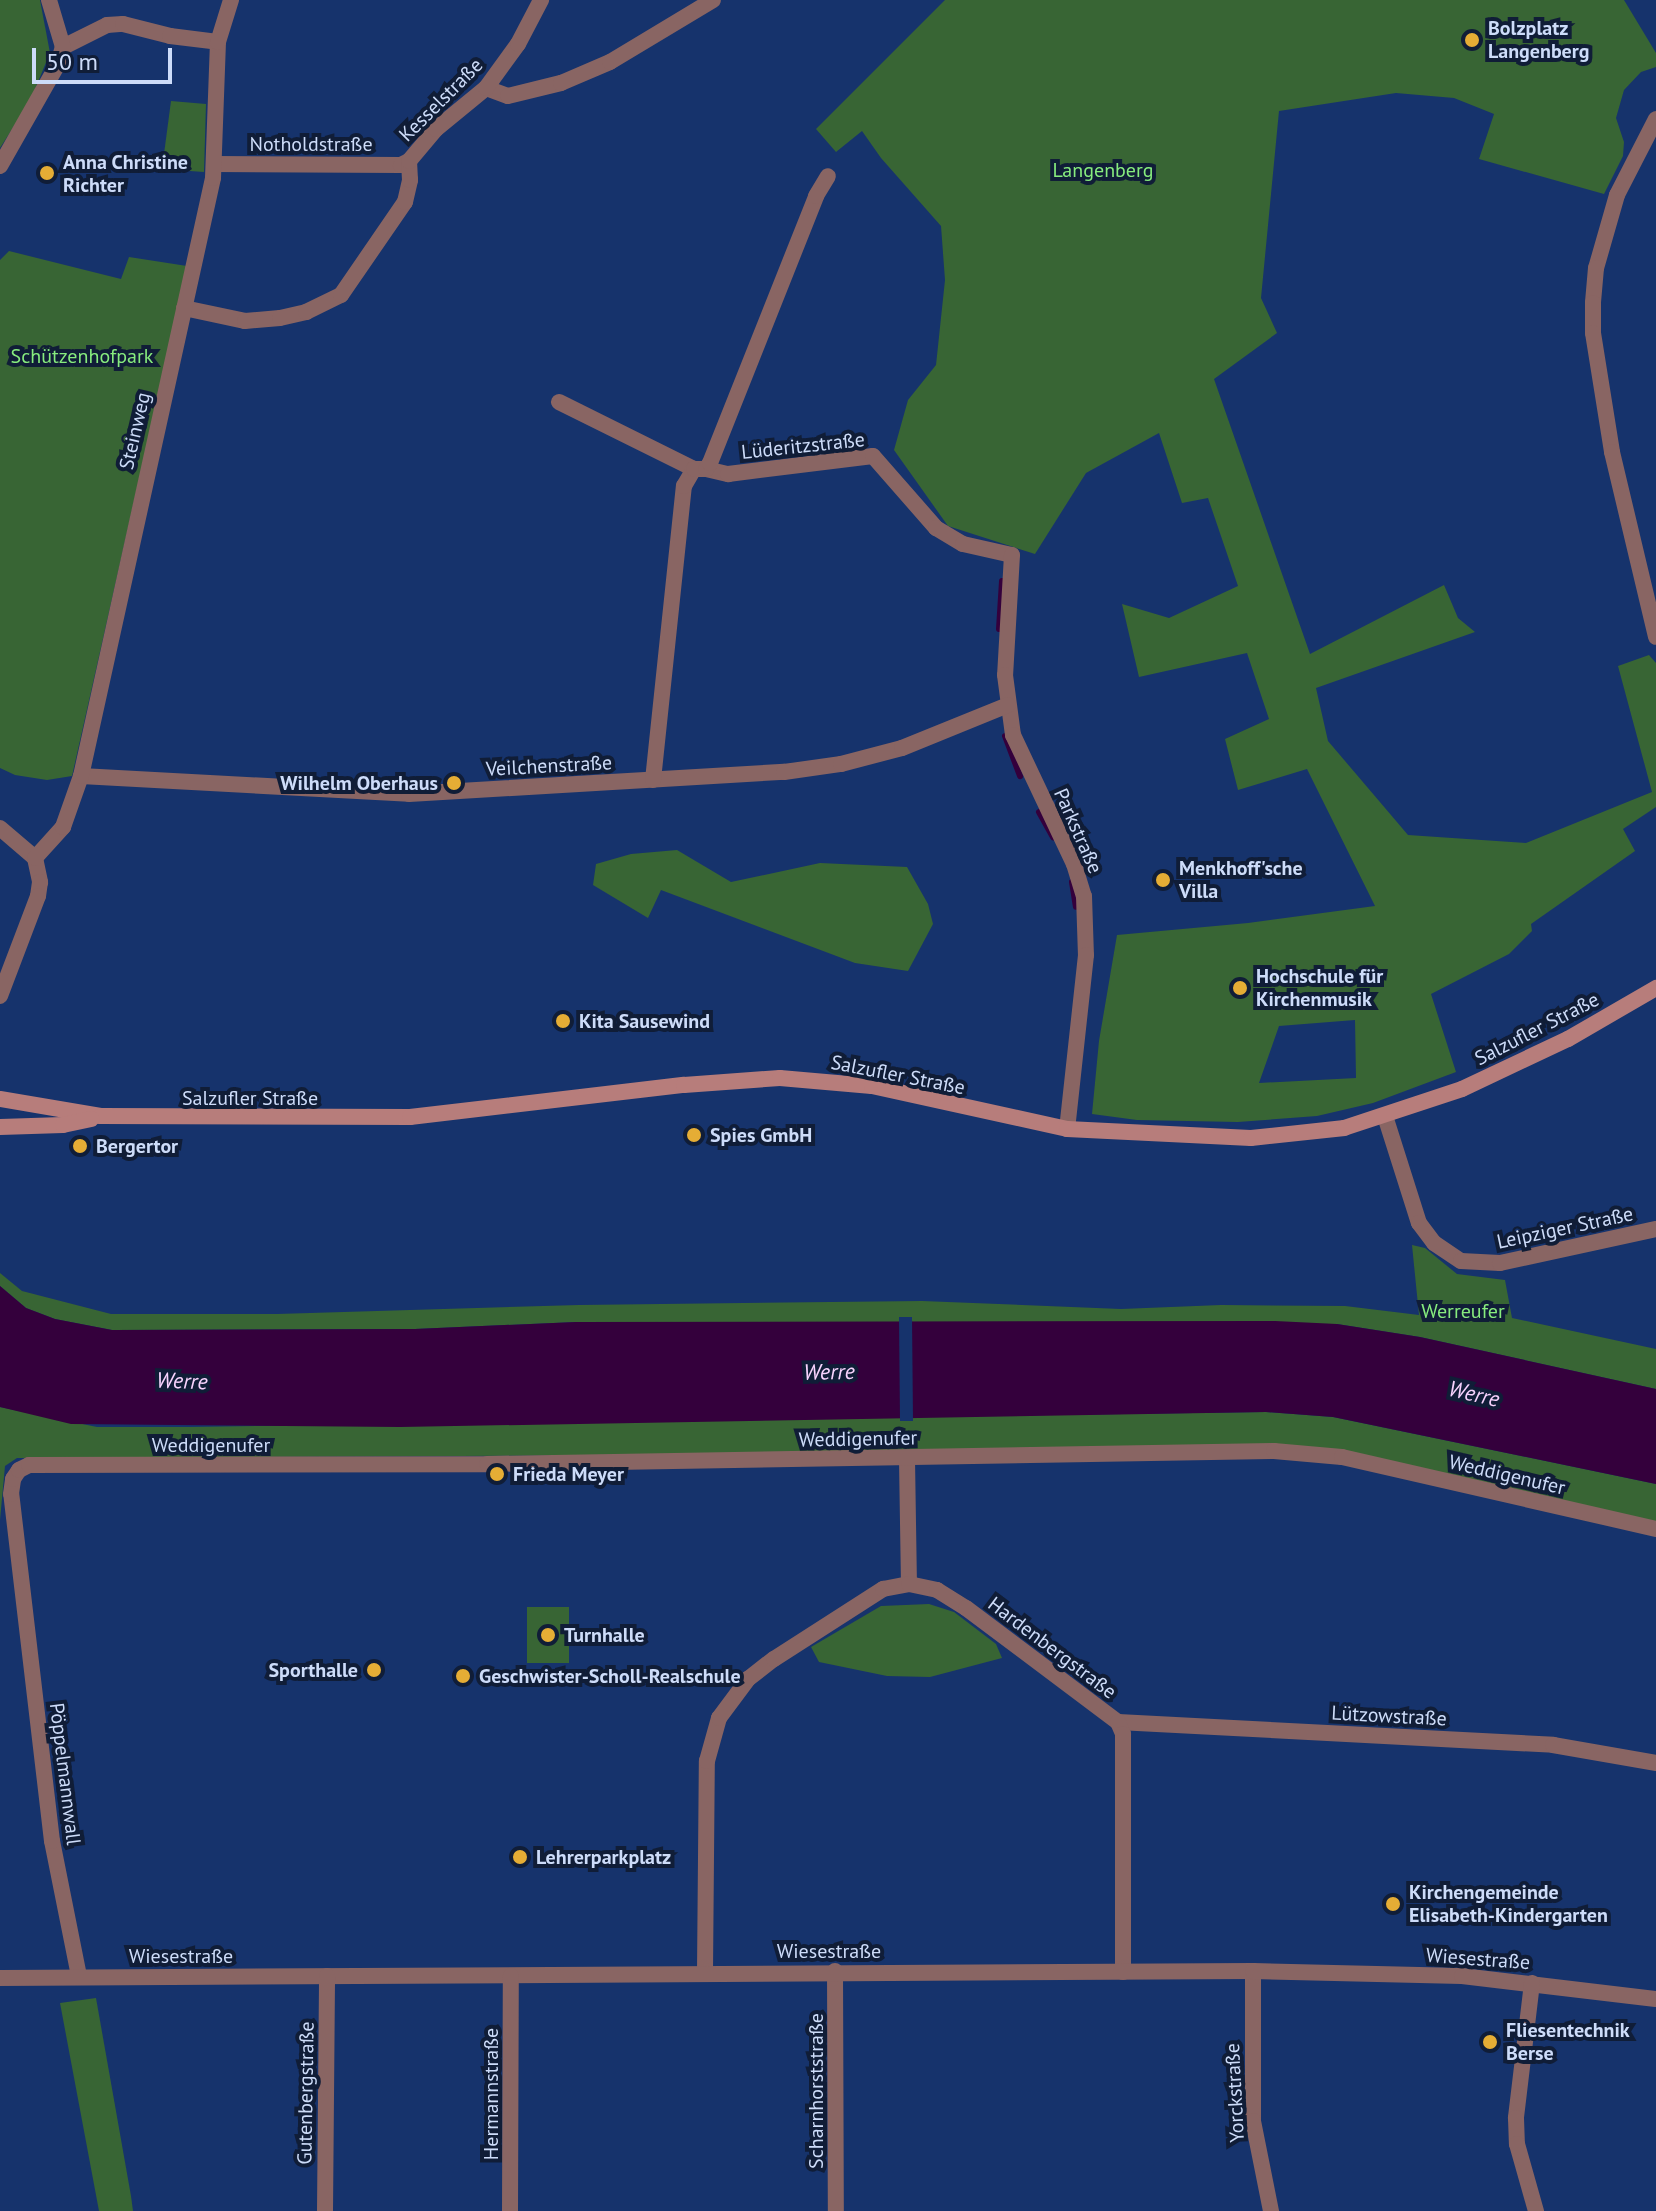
<!DOCTYPE html>
<html>
<head>
<meta charset="utf-8">
<style>
  body { margin:0 }
  #map { position:relative; width:1656px; height:2211px; overflow:hidden; background:#16336c; font-family:"PT Sans",sans-serif }
  div>[style] { position:absolute }
  [style*='--x'] { left:calc(var(--x)*1px); top:calc(var(--y)*1px); width:calc(var(--w)*1px); rotate:calc(var(--a)*1deg) }
  .green>* { inset:0; background:#386534 }
  .water>* { inset:0; background:#34003c }
  .pier>* { inset:0; background:#16336c }
  .stream>* { height:6px; margin:-3px; padding:0 3px; transform-origin:3px; border-radius:3px; background:#34003c }
  .minor>* { height:16px; margin:-8px; padding:0 8px; transform-origin:8px; border-radius:8px; background:#896563 }
  .secondary>* { height:16px; margin:-8px; padding:0 8px; transform-origin:8px; border-radius:8px; background:#b77d7b }
  .dots>* { width:22px; height:22px; translate:-50% -50%; box-sizing:border-box; border:4px solid #101d37; border-radius:50% }
  span { translate:-50% -50%; white-space:nowrap; text-align:center; line-height:1.15; -webkit-text-stroke:8px #101d37; paint-order:stroke }
  .poi-label { font-size:20px; color:#cddcf9; font-weight:700 }
  .left { translate:0 -50%; text-align:left }
  .right { translate:-100% -50%; text-align:right }
  .street-label { font-size:20px; color:#cddcf9 }
  .park-label { font-size:20px; color:#87ec7e }
  .water-label { font-size:22px; color:#f8d3fe; font-style:italic }
  .scale { position:absolute; left:32px; top:48px; width:140px; height:36px; box-sizing:border-box; border:4px solid #cddcf9; border-top:0; padding-left:10px; font-size:24px; line-height:28px; white-space:nowrap; color:#cddcf9; -webkit-text-stroke:6px #101d37; paint-order:stroke }
</style>
</head>
<body>
<div id="map">
  <div class="green">
    <div style="clip-path:polygon(0 0,40px 0,50px 53px,30px 101px,0 148px)"></div>
    <div style="clip-path:polygon(evenodd,945px 0,1624px 0,1656px 53px,1656px 67px,1641px 72px,1624px 90px,1616px 118px,1624px 142px,1623px 156px,1604px 194px,1479px 159px,1494px 114px,1454px 98px,1396px 93px,1279px 111px,1261px 298px,1277px 333px,1214px 379px,1310px 654px,1444px 585px,1458px 618px,1475px 632px,1316px 688px,1328px 741px,1408px 835px,1526px 843px,1652px 792px,1618px 666px,1649px 655px,1656px 663px,1656px 807px,1623px 829px,1635px 851px,1531px 924px,1532px 931px,1509px 954px,1431px 994px,1456px 1072px,1373px 1103px,1317px 1116px,1238px 1122px,1137px 1120px,1092px 1114px,1099px 1041px,1117px 935px,1248px 923px,1375px 906px,1307px 769px,1238px 790px,1225px 739px,1269px 719px,1247px 653px,1139px 677px,1122px 604px,1169px 618px,1238px 586px,1208px 498px,1182px 503px,1159px 433px,1086px 473px,1035px 554px,948px 526px,894px 450px,908px 400px,936px 365px,945px 280px,941px 226px,881px 158px,862px 131px,836px 152px,816px 129px,945px 0,1355px 1020px,1356px 1078px,1259px 1083px,1279px 1026px,1355px 1020px)"></div>
    <div style="clip-path:polygon(171px 101px,206px 104px,204px 172px,162px 169px)"></div>
    <div style="clip-path:polygon(9px 251px,121px 279px,129px 257px,187px 266px,72px 776px,47px 780px,15px 775px,0 768px,0 260px)"></div>
    <div style="clip-path:polygon(677px 850px,731px 882px,820px 863px,907px 867px,928px 904px,933px 924px,908px 971px,855px 963px,661px 890px,648px 918px,593px 885px,596px 864px,631px 854px)"></div>
    <div style="clip-path:polygon(1412px 1245px,1425px 1248px,1457px 1274px,1505px 1280px,1512px 1318px,1656px 1349px,1656px 1389px,1420px 1337px,1337px 1324px,576px 1322px,415px 1329px,112px 1330px,55px 1319px,26px 1308px,0 1286px,0 1273px,22px 1291px,111px 1314px,277px 1314px,579px 1305px,922px 1301px,1121px 1309px,1221px 1305px,1345px 1306px,1419px 1315px)"></div>
    <div style="clip-path:polygon(0 1407px,97px 1427px,190px 1427px,1266px 1412px,1333px 1417px,1656px 1484px,1656px 1523px,1341px 1452px,17px 1458px,5px 1466px,0 1520px)"></div>
    <div style="clip-path:polygon(929px 1604px,954px 1612px,996px 1644px,1002px 1658px,930px 1677px,887px 1676px,819px 1662px,811px 1647px,881px 1606px)"></div>
    <div style="clip-path:polygon(527px 1607px,569px 1607px,569px 1663px,527px 1663px)"></div>
    <div style="clip-path:polygon(96px 1998px,131px 2196px,133px 2211px,99px 2211px,60px 2003px)"></div>
  </div>
  <div class="water">
    <div style="clip-path:polygon(0 1286px,26px 1308px,55px 1319px,112px 1330px,415px 1329px,576px 1322px,1275px 1321px,1337px 1324px,1420px 1337px,1656px 1389px,1656px 1484px,1333px 1417px,1266px 1412px,400px 1427px,71px 1424px,0 1407px)"></div>
  </div>
  <div class="pier">
    <div style="clip-path:polygon(899px 1317px,912px 1317px,913px 1421px,900px 1421px)"></div>
  </div>
  <div class="stream">
    <div style="--x:999;--y:629;--w:48;--a:-86.4"></div>
    <div style="--x:1005;--y:736;--w:43;--a:69.4"></div>
    <div style="--x:1039;--y:812;--w:29;--a:61"></div>
    <div style="--x:1072;--y:882;--w:25;--a:81"></div>
  </div>
  <div class="minor">
    <div style="--x:63;--y:47;--w:49;--a:-26.6"></div>
    <div style="--x:107;--y:25;--w:16;--a:-4"></div>
    <div style="--x:123;--y:24;--w:49;--a:14.3"></div>
    <div style="--x:170;--y:36;--w:48;--a:7.1"></div>
    <div style="--x:486;--y:88;--w:23;--a:20"></div>
    <div style="--x:508;--y:96;--w:55;--a:-13.8"></div>
    <div style="--x:561;--y:83;--w:53;--a:-23.2"></div>
    <div style="--x:610;--y:62;--w:120;--a:-31"></div>
    <div style="--x:1656;--y:119;--w:85;--a:117.2"></div>
    <div style="--x:1617;--y:195;--w:76;--a:106"></div>
    <div style="--x:1596;--y:268;--w:35;--a:95"></div>
    <div style="--x:1593;--y:303;--w:30;--a:90"></div>
    <div style="--x:1593;--y:333;--w:121;--a:80.9"></div>
    <div style="--x:1612;--y:452;--w:190;--a:76.6"></div>
    <div style="--x:214;--y:164;--w:187;--a:0.3"></div>
    <div style="--x:401;--y:165;--w:9;--a:-27"></div>
    <div style="--x:0;--y:166;--w:117;--a:-60.4"></div>
    <div style="--x:58;--y:64;--w:18;--a:-74"></div>
    <div style="--x:63;--y:47;--w:49;--a:-106.6"></div>
    <div style="--x:184;--y:308;--w:62;--a:12"></div>
    <div style="--x:245;--y:321;--w:35;--a:-5"></div>
    <div style="--x:280;--y:318;--w:27;--a:-13"></div>
    <div style="--x:306;--y:312;--w:39;--a:-26"></div>
    <div style="--x:341;--y:295;--w:113;--a:-55.5"></div>
    <div style="--x:405;--y:202;--w:23;--a:-77"></div>
    <div style="--x:410;--y:180;--w:19;--a:-93"></div>
    <div style="--x:409;--y:161;--w:42;--a:-49.8"></div>
    <div style="--x:436;--y:129;--w:65;--a:-39.4"></div>
    <div style="--x:486;--y:88;--w:54;--a:-54"></div>
    <div style="--x:518;--y:44;--w:50;--a:-62.4"></div>
    <div style="--x:559;--y:402;--w:151;--a:26.4"></div>
    <div style="--x:706;--y:469;--w:23;--a:13"></div>
    <div style="--x:728;--y:474;--w:146;--a:-7.1"></div>
    <div style="--x:873;--y:456;--w:96;--a:48.8"></div>
    <div style="--x:936;--y:528;--w:31;--a:31"></div>
    <div style="--x:963;--y:544;--w:50;--a:12.7"></div>
    <div style="--x:1012;--y:555;--w:120;--a:93.3"></div>
    <div style="--x:1005;--y:675;--w:61;--a:82.4"></div>
    <div style="--x:1013;--y:735;--w:143;--a:64.7"></div>
    <div style="--x:1074;--y:864;--w:34;--a:73"></div>
    <div style="--x:1084;--y:896;--w:59;--a:88.1"></div>
    <div style="--x:1086;--y:955;--w:175;--a:96.2"></div>
    <div style="--x:81;--y:776;--w:328;--a:3.1"></div>
    <div style="--x:409;--y:794;--w:376;--a:-3.4"></div>
    <div style="--x:784;--y:772;--w:58;--a:-8"></div>
    <div style="--x:841;--y:764;--w:63;--a:-14.7"></div>
    <div style="--x:902;--y:748;--w:114;--a:-22.1"></div>
    <div style="--x:653;--y:780;--w:296;--a:-84"></div>
    <div style="--x:684;--y:486;--w:20;--a:-60"></div>
    <div style="--x:694;--y:469;--w:12;--a:0"></div>
    <div style="--x:706;--y:469;--w:7;--a:-56"></div>
    <div style="--x:710;--y:463;--w:287;--a:-68.3"></div>
    <div style="--x:816;--y:196;--w:23;--a:-59"></div>
    <div style="--x:0;--y:828;--w:46;--a:40.6"></div>
    <div style="--x:35;--y:858;--w:25;--a:78"></div>
    <div style="--x:40;--y:882;--w:14;--a:98"></div>
    <div style="--x:38;--y:896;--w:107;--a:110.8"></div>
    <div style="--x:35;--y:858;--w:42;--a:-47.9"></div>
    <div style="--x:63;--y:827;--w:54;--a:-70.6"></div>
    <div style="--x:81;--y:776;--w:612;--a:-77.55"></div>
    <div style="--x:213;--y:178;--w:136;--a:-87.9"></div>
    <div style="--x:218;--y:42;--w:44;--a:-72.8"></div>
    <div style="--x:1385;--y:1116;--w:112;--a:72.4"></div>
    <div style="--x:1419;--y:1223;--w:25;--a:53"></div>
    <div style="--x:1434;--y:1243;--w:32;--a:34"></div>
    <div style="--x:1461;--y:1261;--w:39;--a:3"></div>
    <div style="--x:1500;--y:1263;--w:160;--a:-12.3"></div>
    <div style="--x:907;--y:1459;--w:125;--a:89.1"></div>
    <div style="--x:1118;--y:1722;--w:436;--a:3"></div>
    <div style="--x:1553;--y:1745;--w:105;--a:9.9"></div>
    <div style="--x:835;--y:1971;--w:240;--a:89.8"></div>
    <div style="--x:1253;--y:1971;--w:150;--a:90"></div>
    <div style="--x:1253;--y:2121;--w:92;--a:78.7"></div>
    <div style="--x:705;--y:1972;--w:211;--a:-89.5"></div>
    <div style="--x:707;--y:1761;--w:45;--a:-74.4"></div>
    <div style="--x:719;--y:1718;--w:49;--a:-53.4"></div>
    <div style="--x:748;--y:1679;--w:33;--a:-38"></div>
    <div style="--x:774;--y:1659;--w:130;--a:-32.7"></div>
    <div style="--x:883;--y:1589;--w:26;--a:-11"></div>
    <div style="--x:909;--y:1584;--w:29;--a:12"></div>
    <div style="--x:937;--y:1590;--w:34;--a:32"></div>
    <div style="--x:966;--y:1608;--w:190;--a:36.9"></div>
    <div style="--x:1118;--y:1722;--w:13;--a:67"></div>
    <div style="--x:1123;--y:1734;--w:238;--a:90"></div>
    <div style="--x:79;--y:1976;--w:138;--a:-101.3"></div>
    <div style="--x:52;--y:1841;--w:349;--a:-96.7"></div>
    <div style="--x:11;--y:1494;--w:15;--a:-82"></div>
    <div style="--x:13;--y:1479;--w:11;--a:-56"></div>
    <div style="--x:19;--y:1470;--w:11;--a:-27"></div>
    <div style="--x:29;--y:1465;--w:458;--a:-0.1"></div>
    <div style="--x:487;--y:1464;--w:787;--a:-0.95"></div>
    <div style="--x:1274;--y:1451;--w:68;--a:5"></div>
    <div style="--x:1342;--y:1457;--w:322;--a:12.9"></div>
    <div style="--x:0;--y:1978;--w:1253;--a:-0.32"></div>
    <div style="--x:1253;--y:1971;--w:209;--a:1.4"></div>
    <div style="--x:1462;--y:1976;--w:195;--a:6.8"></div>
    <div style="--x:1532;--y:1983;--w:136;--a:96.8"></div>
    <div style="--x:1516;--y:2118;--w:26;--a:88"></div>
    <div style="--x:1517;--y:2144;--w:70;--a:74.2"></div>
    <div style="--x:325;--y:2211;--w:235;--a:-89.5"></div>
    <div style="--x:510;--y:2211;--w:235;--a:-89.8"></div>
  </div>
  <div class="secondary">
    <div style="--x:0;--y:1099;--w:102;--a:9.6"></div>
    <div style="--x:101;--y:1116;--w:309;--a:0.2"></div>
    <div style="--x:410;--y:1117;--w:276;--a:-6.7"></div>
    <div style="--x:684;--y:1085;--w:96;--a:-4.2"></div>
    <div style="--x:780;--y:1078;--w:92;--a:5"></div>
    <div style="--x:872;--y:1086;--w:200;--a:12.4"></div>
    <div style="--x:1067;--y:1129;--w:184;--a:2.8"></div>
    <div style="--x:1251;--y:1138;--w:94;--a:-6.1"></div>
    <div style="--x:1344;--y:1128;--w:124;--a:-18.3"></div>
    <div style="--x:1462;--y:1089;--w:117;--a:-25.3"></div>
    <div style="--x:1568;--y:1039;--w:102;--a:-30.1"></div>
    <div style="--x:0;--y:1127;--w:63;--a:-1.8"></div>
    <div style="--x:63;--y:1125;--w:29;--a:-12"></div>
  </div>
  <div class="dots">
    <div style="left:1472px;top:40px;background:#e5ad35"></div>
    <div style="left:47px;top:173px;background:#e5ad35"></div>
    <div style="left:454px;top:783px;background:#e5ad35"></div>
    <div style="left:1163px;top:880px;background:#e5ad35"></div>
    <div style="left:1240px;top:988px;background:#e5ad35"></div>
    <div style="left:563px;top:1021px;background:#e5ad35"></div>
    <div style="left:694px;top:1135px;background:#e5ad35"></div>
    <div style="left:80px;top:1146px;background:#e5ad35"></div>
    <div style="left:497px;top:1474px;background:#e5ad35"></div>
    <div style="left:548px;top:1635px;background:#e5ad35"></div>
    <div style="left:374px;top:1670px;background:#e5ad35"></div>
    <div style="left:463px;top:1676px;background:#e5ad35"></div>
    <div style="left:520px;top:1857px;background:#e5ad35"></div>
    <div style="left:1393px;top:1904px;background:#e5ad35"></div>
    <div style="left:1490px;top:2042px;background:#e5ad35"></div>
  </div>
  <div class="poi-label">
    <span class="left" style="left:1488px;top:40px">Bolzplatz<br>Langenberg</span>
    <span class="left" style="left:63px;top:174px">Anna Christine<br>Richter</span>
    <span class="right" style="left:438px;top:783px">Wilhelm Oberhaus</span>
    <span class="left" style="left:1179px;top:880px">Menkhoff'sche<br>Villa</span>
    <span class="left" style="left:1256px;top:988px">Hochschule für<br>Kirchenmusik</span>
    <span class="left" style="left:579px;top:1021px">Kita Sausewind</span>
    <span class="left" style="left:710px;top:1135px">Spies GmbH</span>
    <span class="left" style="left:96px;top:1146px">Bergertor</span>
    <span class="left" style="left:513px;top:1474px">Frieda Meyer</span>
    <span class="left" style="left:564px;top:1635px">Turnhalle</span>
    <span class="right" style="left:358px;top:1670px">Sporthalle</span>
    <span class="left" style="left:479px;top:1676px">Geschwister-Scholl-Realschule</span>
    <span class="left" style="left:536px;top:1857px">Lehrerparkplatz</span>
    <span class="left" style="left:1409px;top:1904px">Kirchengemeinde<br>Elisabeth-Kindergarten</span>
    <span class="left" style="left:1506px;top:2042px">Fliesentechnik<br>Berse</span>
  </div>
  <div class="street-label">
    <span style="left:441px;top:100px;rotate:-45deg">Kesselstraße</span>
    <span style="left:311px;top:144px">Notholdstraße</span>
    <span style="left:135px;top:431px;rotate:-77deg">Steinweg</span>
    <span style="left:803px;top:446px;rotate:-6deg">Lüderitzstraße</span>
    <span style="left:549px;top:766px;rotate:-3deg">Veilchenstraße</span>
    <span style="left:1078px;top:831px;rotate:66deg">Parkstraße</span>
    <span style="left:1537px;top:1029px;rotate:-27deg">Salzufler Straße</span>
    <span style="left:898px;top:1075px;rotate:11deg">Salzufler Straße</span>
    <span style="left:250px;top:1098px">Salzufler Straße</span>
    <span style="left:1565px;top:1228px;rotate:-12deg">Leipziger Straße</span>
    <span style="left:858px;top:1439px;rotate:-1deg">Weddigenufer</span>
    <span style="left:211px;top:1445px">Weddigenufer</span>
    <span style="left:1507px;top:1475px;rotate:13deg">Weddigenufer</span>
    <span style="left:1052px;top:1648px;rotate:37deg">Hardenbergstraße</span>
    <span style="left:1389px;top:1716px;rotate:3deg">Lützowstraße</span>
    <span style="left:65px;top:1774px;rotate:83deg">Pöppelmannwall</span>
    <span style="left:829px;top:1951px">Wiesestraße</span>
    <span style="left:181px;top:1956px">Wiesestraße</span>
    <span style="left:1478px;top:1959px;rotate:4deg">Wiesestraße</span>
    <span style="left:816px;top:2091px;rotate:-90deg">Scharnhorststraße</span>
    <span style="left:306px;top:2093px;rotate:-89deg">Gutenbergstraße</span>
    <span style="left:1235px;top:2093px;rotate:-93deg">Yorckstraße</span>
    <span style="left:491px;top:2094px;rotate:-90deg">Hermannstraße</span>
  </div>
  <div class="park-label">
    <span style="left:1103px;top:170px">Langenberg</span>
    <span style="left:82px;top:356px">Schützenhofpark</span>
    <span style="left:1463px;top:1311px">Werreufer</span>
  </div>
  <div class="water-label">
    <span style="left:829px;top:1372px;rotate:-1deg">Werre</span>
    <span style="left:182px;top:1381px;rotate:2deg">Werre</span>
    <span style="left:1474px;top:1394px;rotate:13deg">Werre</span>
  </div>
  <div class="scale">50 m</div>
</div>
</body>
</html>
